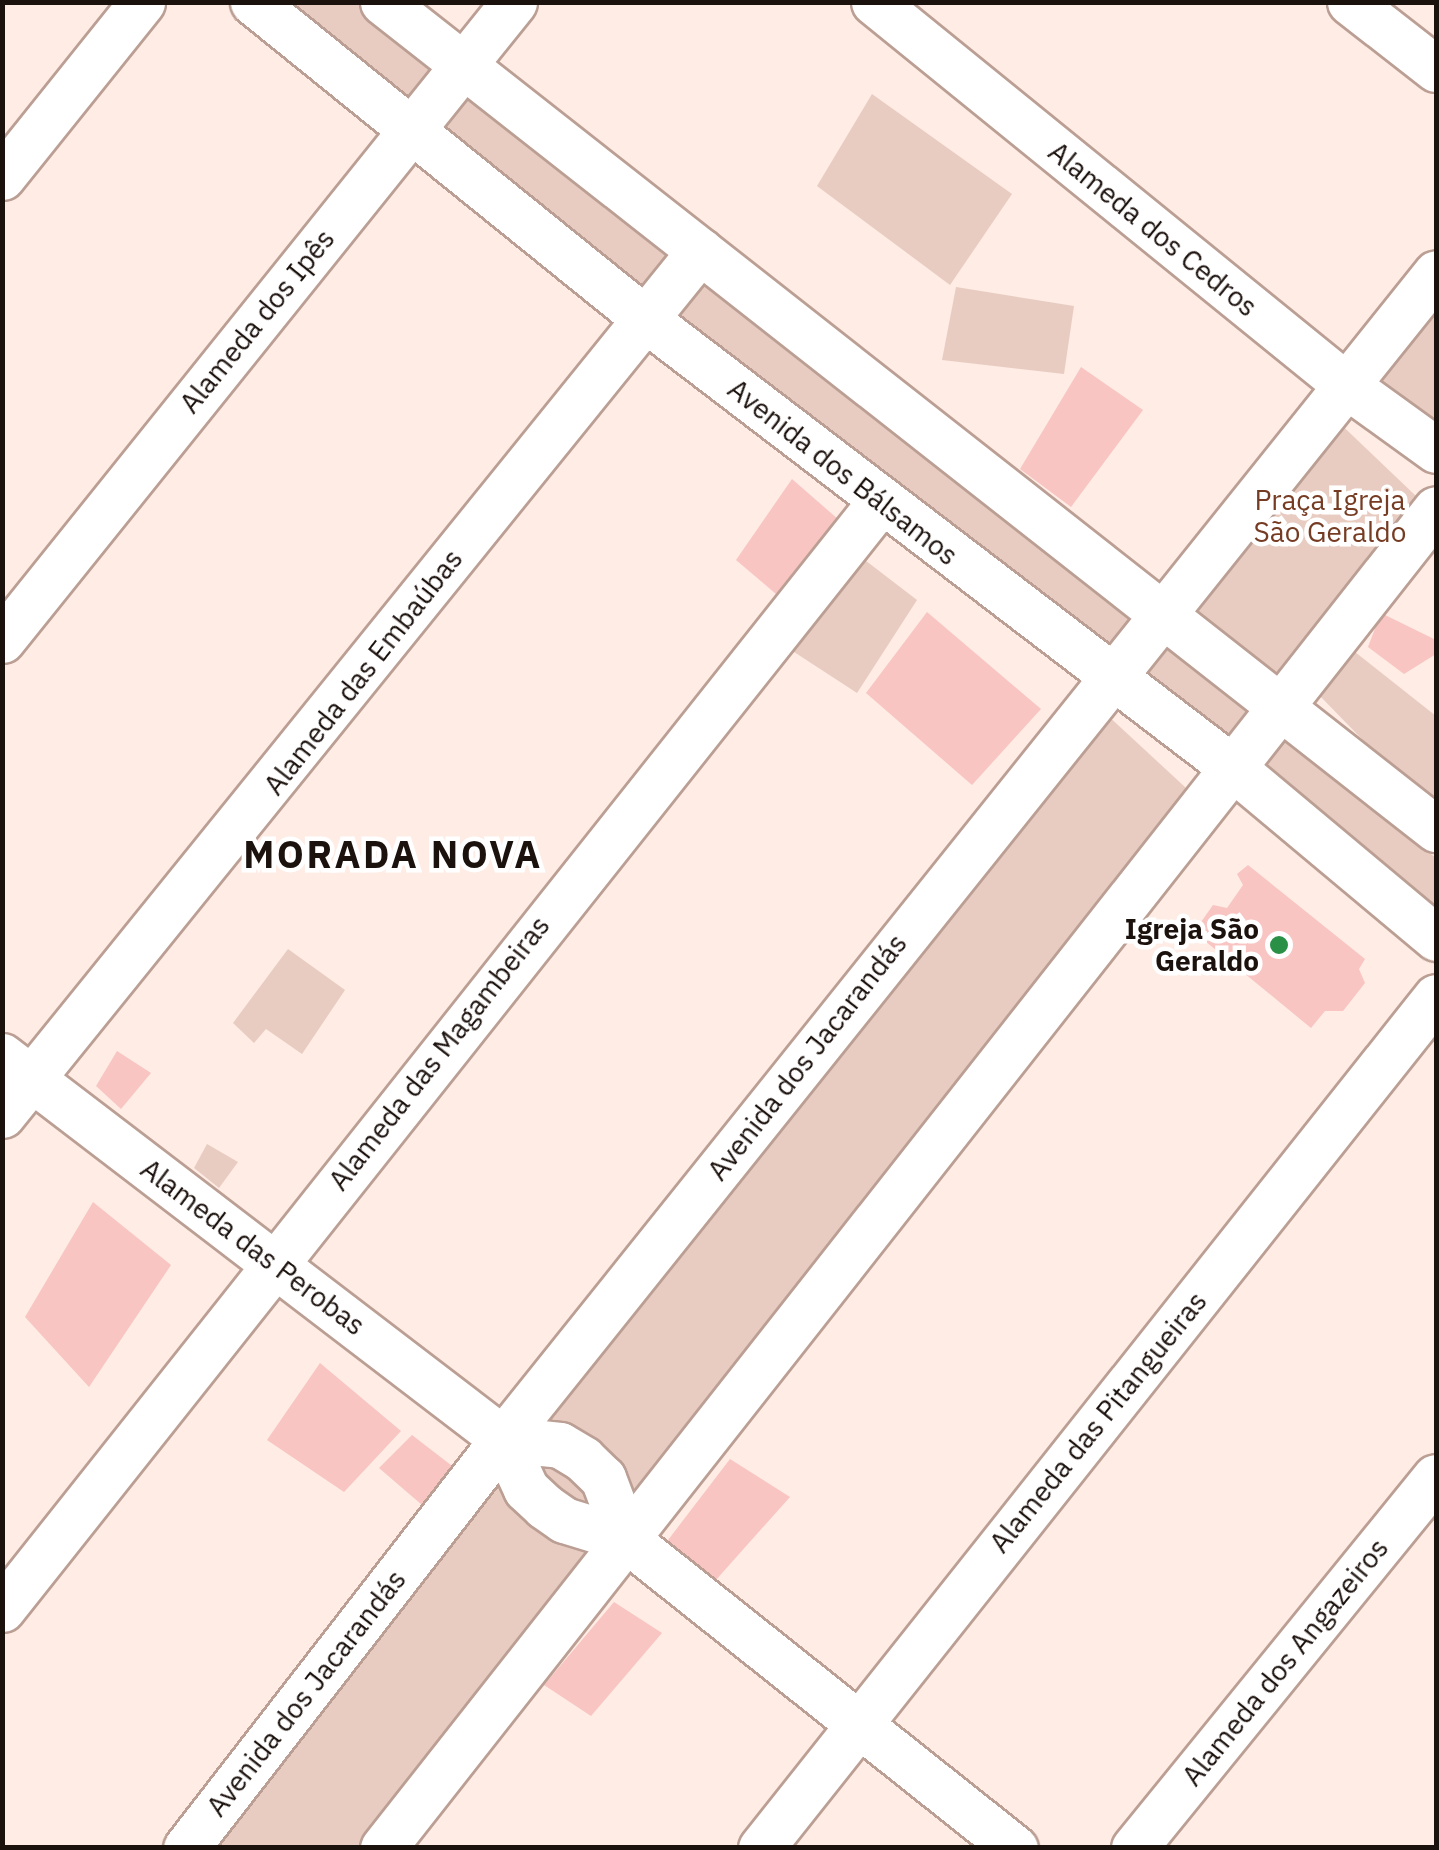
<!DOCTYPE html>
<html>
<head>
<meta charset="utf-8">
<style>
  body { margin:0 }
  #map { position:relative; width:1439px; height:1850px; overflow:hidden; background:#feece5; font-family:"IBM Plex Sans",sans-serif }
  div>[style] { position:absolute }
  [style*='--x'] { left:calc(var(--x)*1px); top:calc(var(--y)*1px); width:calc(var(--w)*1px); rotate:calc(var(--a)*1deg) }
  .green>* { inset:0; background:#e8ccc1 }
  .building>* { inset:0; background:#f8c5c2 }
  .roads { filter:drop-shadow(2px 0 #bb9f94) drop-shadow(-2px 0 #bb9f94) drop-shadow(0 2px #bb9f94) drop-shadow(0 -2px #bb9f94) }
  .minor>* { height:45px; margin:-22.5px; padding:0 22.5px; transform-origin:22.5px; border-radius:22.5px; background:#fff }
  .dots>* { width:28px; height:28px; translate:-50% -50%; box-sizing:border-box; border:5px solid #fff; border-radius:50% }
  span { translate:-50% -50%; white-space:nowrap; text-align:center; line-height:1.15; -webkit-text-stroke:9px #fff; paint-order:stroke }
  .street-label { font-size:28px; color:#1b110d }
  .park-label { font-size:28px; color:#763c23 }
  .poi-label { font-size:28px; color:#1b110d; font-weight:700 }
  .right { translate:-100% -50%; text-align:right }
  .district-label { font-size:38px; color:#1b110d; font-weight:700; letter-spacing:2.5px }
  .frame { position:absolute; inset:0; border:5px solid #1b110d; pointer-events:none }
</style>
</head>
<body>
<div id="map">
  <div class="green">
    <div style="clip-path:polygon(275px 3px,356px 3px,1436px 858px,1436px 920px)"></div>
    <div style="clip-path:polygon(872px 94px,1012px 194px,950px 285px,817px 186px)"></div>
    <div style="clip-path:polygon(956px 287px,1074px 306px,1064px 374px,942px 360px)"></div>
    <div style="clip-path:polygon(1436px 304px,1436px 427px,1376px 380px)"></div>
    <div style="clip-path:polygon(1330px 414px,1417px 497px,1280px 683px,1195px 610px)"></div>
    <div style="clip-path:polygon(857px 554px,917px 600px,857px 693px,791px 650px)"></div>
    <div style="clip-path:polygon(1350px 648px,1436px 716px,1436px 815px,1318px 694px)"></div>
    <div style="clip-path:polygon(1105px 713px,1199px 800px,364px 1847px,210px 1848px)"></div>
    <div style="clip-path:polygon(288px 949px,345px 990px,302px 1054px,266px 1029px,254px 1043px,233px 1023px)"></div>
    <div style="clip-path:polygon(207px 1144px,238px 1162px,219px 1188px,194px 1168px)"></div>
  </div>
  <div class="building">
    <div style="clip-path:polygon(1081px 367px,1143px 410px,1071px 507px,1020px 469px)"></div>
    <div style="clip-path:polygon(792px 479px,839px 520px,776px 594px,736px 560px)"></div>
    <div style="clip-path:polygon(927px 612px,1041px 709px,972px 785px,866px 693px)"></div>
    <div style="clip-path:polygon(1381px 613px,1436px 640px,1436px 654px,1404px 674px,1368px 647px)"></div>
    <div style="clip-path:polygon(1248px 865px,1365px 959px,1359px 969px,1365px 983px,1343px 1011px,1325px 1011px,1311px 1028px,1194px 932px,1213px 905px,1227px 908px,1243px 885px,1237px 874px)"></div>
    <div style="clip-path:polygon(117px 1051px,151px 1073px,121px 1109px,96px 1086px)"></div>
    <div style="clip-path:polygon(93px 1202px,171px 1265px,89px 1387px,25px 1317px)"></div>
    <div style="clip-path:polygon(320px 1363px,401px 1431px,344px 1492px,267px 1440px)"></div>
    <div style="clip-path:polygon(412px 1435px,469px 1479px,436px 1517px,379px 1468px)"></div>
    <div style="clip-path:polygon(730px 1459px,790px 1497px,715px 1581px,665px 1544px)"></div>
    <div style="clip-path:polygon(614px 1602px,662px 1633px,591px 1716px,544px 1685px)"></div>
  </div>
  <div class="roads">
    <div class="minor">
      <div style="--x:253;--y:2;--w:503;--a:38.94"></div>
      <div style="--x:644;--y:318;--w:741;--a:37.38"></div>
      <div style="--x:1233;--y:768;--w:265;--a:39.9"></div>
      <div style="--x:383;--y:2;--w:1339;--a:38.15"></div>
      <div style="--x:874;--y:2;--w:608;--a:39.06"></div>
      <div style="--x:1346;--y:385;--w:111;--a:35.8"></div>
      <div style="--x:1350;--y:2;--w:109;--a:37.9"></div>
      <div style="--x:2;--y:177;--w:224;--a:-51.3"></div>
      <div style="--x:2;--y:640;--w:818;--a:-51.25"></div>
      <div style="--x:2;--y:1056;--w:631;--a:37.4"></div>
      <div style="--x:503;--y:1439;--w:55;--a:65.3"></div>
      <div style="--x:526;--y:1489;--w:25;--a:43"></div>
      <div style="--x:544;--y:1506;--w:24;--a:35"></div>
      <div style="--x:564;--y:1520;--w:65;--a:17"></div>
      <div style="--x:626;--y:1539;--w:497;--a:38.5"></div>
      <div style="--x:2;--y:1115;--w:1111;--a:-51.07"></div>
      <div style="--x:503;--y:1439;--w:57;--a:6"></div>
      <div style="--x:560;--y:1445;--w:27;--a:31"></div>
      <div style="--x:583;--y:1459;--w:28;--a:44"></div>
      <div style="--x:603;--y:1478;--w:65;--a:69.3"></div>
      <div style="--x:2;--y:1609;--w:1413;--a:-51.58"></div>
      <div style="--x:186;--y:1848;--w:517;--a:-52.22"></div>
      <div style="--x:503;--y:1439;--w:1493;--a:-51.33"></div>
      <div style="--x:383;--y:1848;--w:1703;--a:-51.82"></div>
      <div style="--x:761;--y:1848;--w:1086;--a:-51.58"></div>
      <div style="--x:1134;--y:1848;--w:478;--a:-50.9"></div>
    </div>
  </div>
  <div class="dots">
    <div style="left:1279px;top:945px;background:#299046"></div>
  </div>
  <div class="street-label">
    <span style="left:1153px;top:229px;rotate:39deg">Alameda dos Cedros</span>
    <span style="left:257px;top:321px;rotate:-51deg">Alameda dos Ipês</span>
    <span style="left:843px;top:472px;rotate:38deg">Avenida dos Bálsamos</span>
    <span style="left:363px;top:672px;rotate:-52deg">Alameda das Embaúbas</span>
    <span style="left:439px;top:1053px;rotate:-52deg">Alameda das Magambeiras</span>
    <span style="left:807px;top:1057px;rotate:-52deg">Avenida dos Jacarandás</span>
    <span style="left:253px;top:1247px;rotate:37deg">Alameda das Perobas</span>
    <span style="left:1098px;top:1422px;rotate:-51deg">Alameda das Pitangueiras</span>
    <span style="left:1285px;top:1662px;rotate:-51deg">Alameda dos Angazeiros</span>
    <span style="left:306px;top:1693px;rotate:-52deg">Avenida dos Jacarandás</span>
  </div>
  <div class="park-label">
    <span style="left:1330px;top:516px">Praça Igreja<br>São Geraldo</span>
  </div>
  <div class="poi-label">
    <span class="right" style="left:1259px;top:945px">Igreja São<br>Geraldo</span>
  </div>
  <div class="district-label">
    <span style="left:393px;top:854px">MORADA NOVA</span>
  </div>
  <div class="frame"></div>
</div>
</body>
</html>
